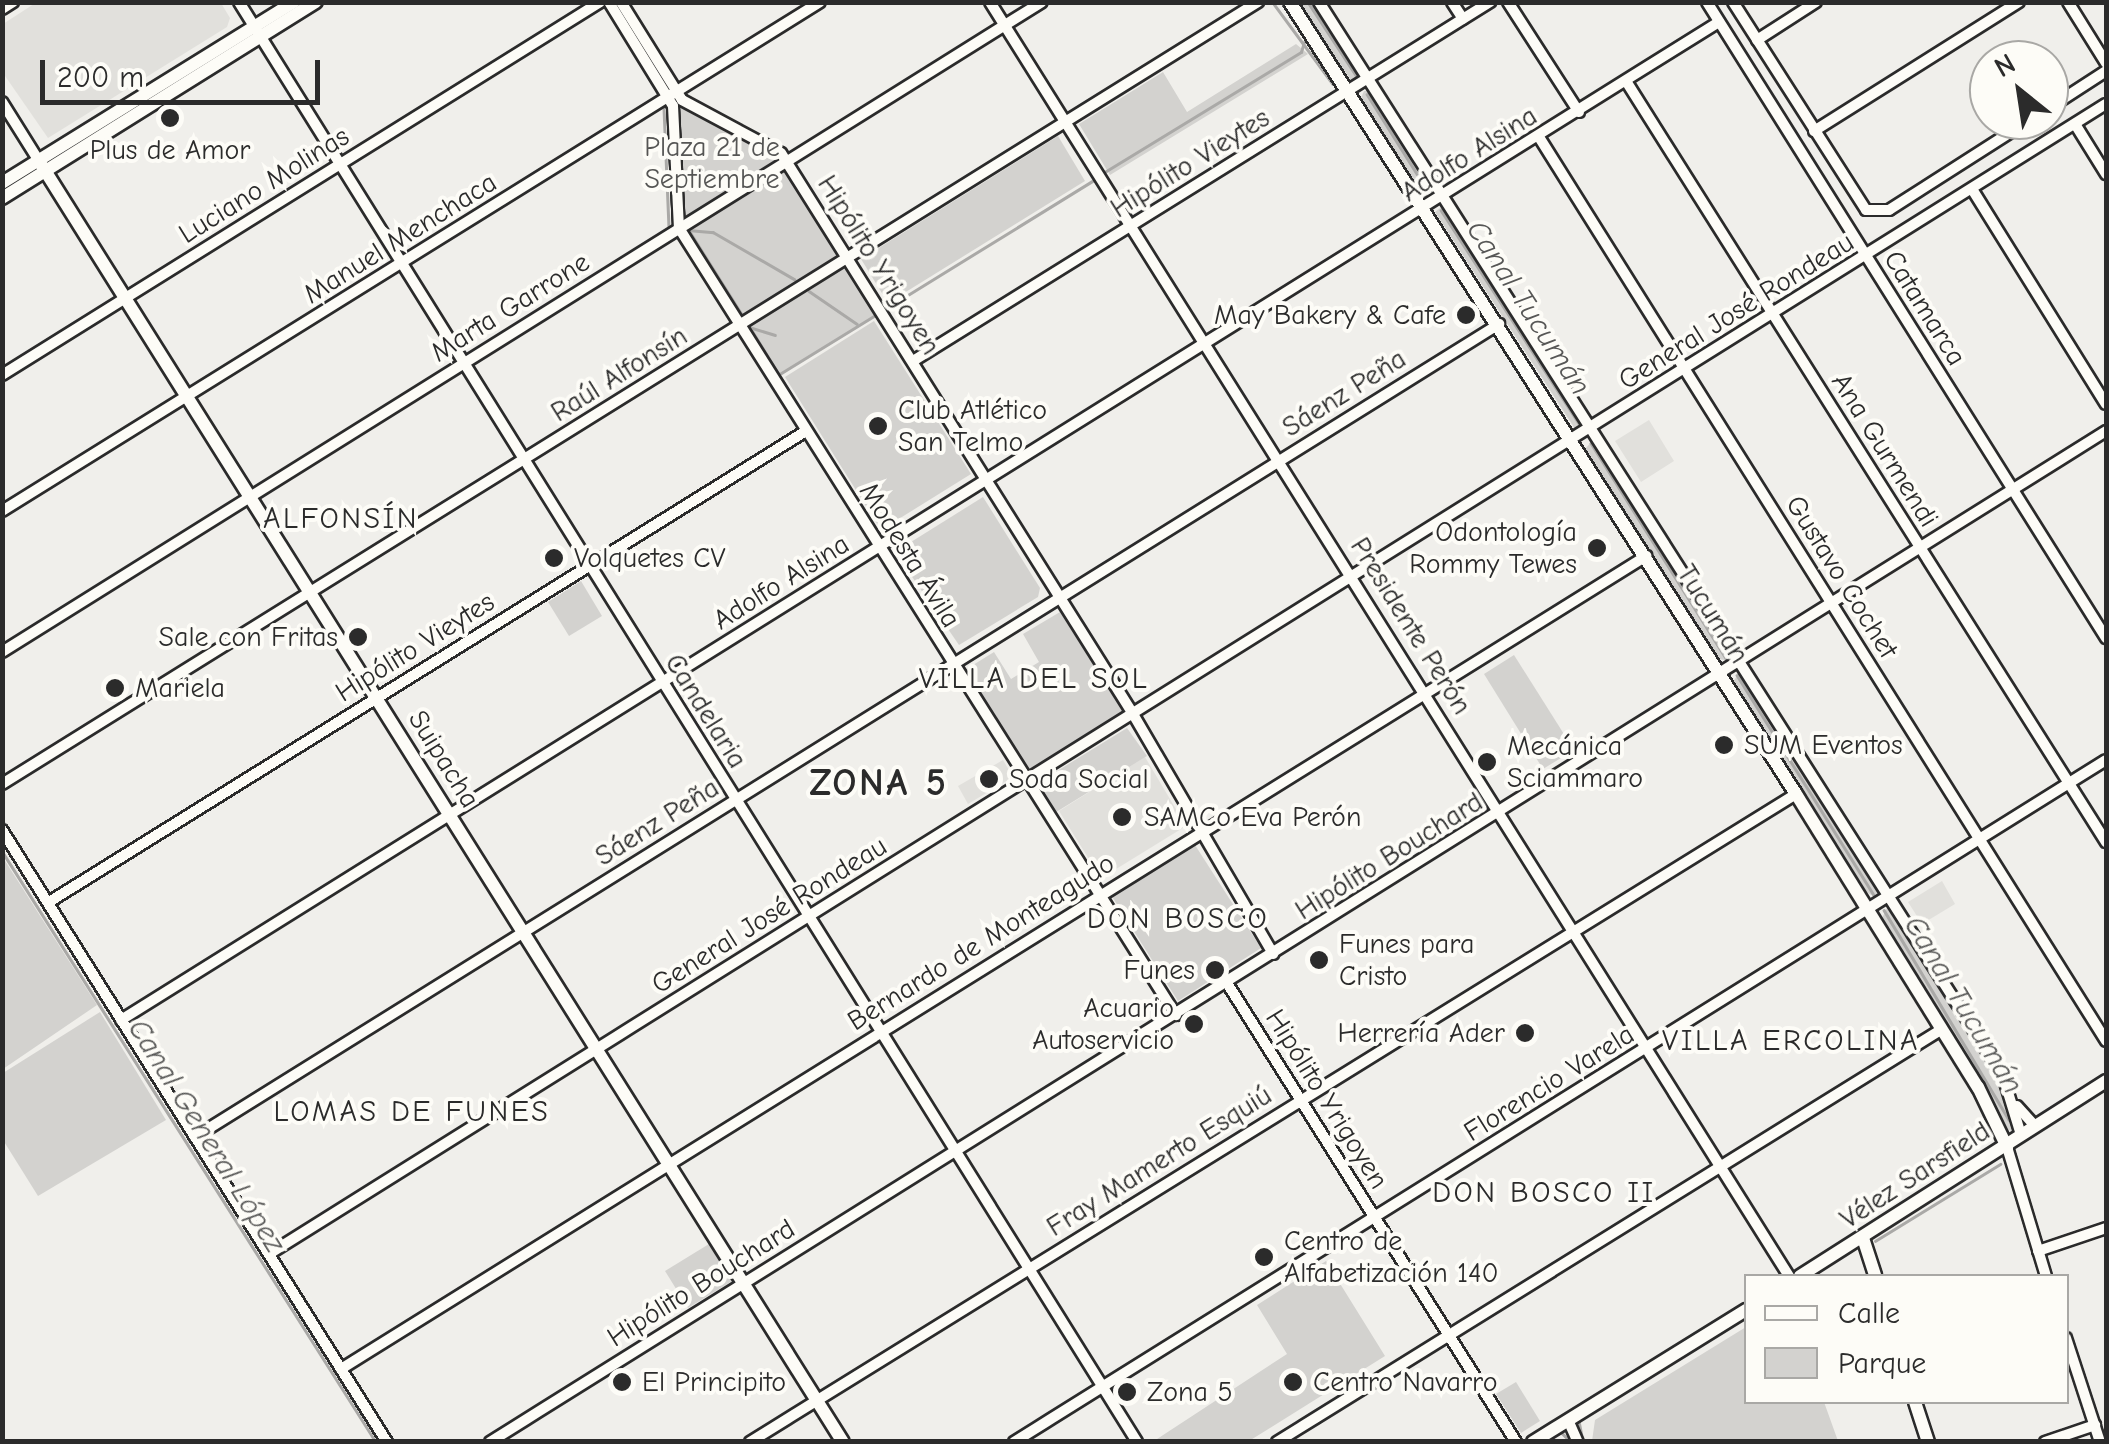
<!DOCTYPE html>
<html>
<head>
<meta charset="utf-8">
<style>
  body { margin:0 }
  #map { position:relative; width:2109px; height:1444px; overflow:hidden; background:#f0efeb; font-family:"Comic Neue",sans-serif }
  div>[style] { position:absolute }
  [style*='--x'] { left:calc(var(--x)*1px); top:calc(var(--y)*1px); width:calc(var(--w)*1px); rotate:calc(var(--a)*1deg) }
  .built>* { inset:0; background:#e1e0dc }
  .green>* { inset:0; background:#d3d2cf }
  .stream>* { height:2.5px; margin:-1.25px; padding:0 1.25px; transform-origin:1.25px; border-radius:1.25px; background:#aaa9a7 }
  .roads { filter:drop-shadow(2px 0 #2b2b2b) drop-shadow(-2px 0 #2b2b2b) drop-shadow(0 2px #2b2b2b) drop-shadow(0 -2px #2b2b2b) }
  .minor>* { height:10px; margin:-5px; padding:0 5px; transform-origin:5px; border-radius:5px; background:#fdfcf7 }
  .major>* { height:12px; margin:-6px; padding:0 6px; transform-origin:6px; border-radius:6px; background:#fdfcf7 }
  .dots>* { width:28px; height:28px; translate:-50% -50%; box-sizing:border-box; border:5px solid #fdfcf7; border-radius:50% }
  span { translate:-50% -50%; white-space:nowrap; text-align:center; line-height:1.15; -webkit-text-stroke:8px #fdfcf7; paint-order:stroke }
  .park-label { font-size:28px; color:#555554 }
  .poi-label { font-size:28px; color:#2b2b2b }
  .right { translate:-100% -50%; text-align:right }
  .left { translate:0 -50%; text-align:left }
  .street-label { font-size:28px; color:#2b2b2b }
  .water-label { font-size:30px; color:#575756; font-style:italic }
  .neighbourhood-label { font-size:30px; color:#2b2b2b; letter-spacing:2.5px }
  .district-label { font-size:38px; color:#2b2b2b; font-weight:700; letter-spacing:2.5px }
  .frame { position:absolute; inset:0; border:5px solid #2b2b2b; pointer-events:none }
  .legend { position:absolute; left:1744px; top:1274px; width:325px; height:130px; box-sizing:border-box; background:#fdfcf7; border:2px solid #a9a8a5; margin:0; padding:12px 18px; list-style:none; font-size:30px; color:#2b2b2b }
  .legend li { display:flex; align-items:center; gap:20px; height:50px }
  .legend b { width:50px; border:2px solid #a9a8a5 }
  .north { position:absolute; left:1969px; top:40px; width:100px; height:100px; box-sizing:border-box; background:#fdfcf7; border:2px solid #a9a8a5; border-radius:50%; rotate:330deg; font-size:28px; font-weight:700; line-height:40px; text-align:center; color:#2b2b2b }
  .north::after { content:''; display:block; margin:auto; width:35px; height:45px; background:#2b2b2b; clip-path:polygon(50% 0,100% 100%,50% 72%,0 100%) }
  .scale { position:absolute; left:40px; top:60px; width:280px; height:45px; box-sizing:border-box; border:5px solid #2b2b2b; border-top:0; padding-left:12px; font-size:30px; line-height:35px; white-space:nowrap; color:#2b2b2b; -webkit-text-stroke:8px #fdfcf7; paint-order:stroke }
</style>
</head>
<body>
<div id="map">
  <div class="built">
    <div style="clip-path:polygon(37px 2px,221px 3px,230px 18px,227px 27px,48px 138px,3px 73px,3px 24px)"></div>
    <div style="clip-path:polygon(1649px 420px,1674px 461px,1641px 482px,1615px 441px)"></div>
    <div style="clip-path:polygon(1145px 757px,1186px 826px,1108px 874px,1097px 872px,1059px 811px)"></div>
    <div style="clip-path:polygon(1003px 760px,1013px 777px,968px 804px,958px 786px)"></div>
    <div style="clip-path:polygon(1942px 881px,1955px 904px,1922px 924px,1908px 902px)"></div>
  </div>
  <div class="green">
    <div style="clip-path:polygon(1297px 3px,1316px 3px,1362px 77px,1353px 83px)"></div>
    <div style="clip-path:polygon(1296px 44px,1308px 54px,1110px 175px,1079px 124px,1163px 72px,1187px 112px)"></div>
    <div style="clip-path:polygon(1364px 91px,1372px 91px,1437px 194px,1424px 196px,1361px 98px)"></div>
    <div style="clip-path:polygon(679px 105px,780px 160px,684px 222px,677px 106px)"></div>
    <div style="clip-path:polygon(1058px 136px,1085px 181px,888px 303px,861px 259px)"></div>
    <div style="clip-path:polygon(787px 161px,882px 311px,773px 378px,679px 228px)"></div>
    <div style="clip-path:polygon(1444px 205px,1585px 425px,1577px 432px,1435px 212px)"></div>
    <div style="clip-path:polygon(874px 321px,971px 474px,881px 530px,785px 377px)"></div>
    <div style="clip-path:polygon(1593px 440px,1732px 657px,1732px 661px,1718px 659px,1635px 530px,1585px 449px)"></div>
    <div style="clip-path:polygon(983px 497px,1040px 588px,1038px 597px,959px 645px,895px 552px)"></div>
    <div style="clip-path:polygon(581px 581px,602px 616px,569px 636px,548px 602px)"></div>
    <div style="clip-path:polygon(1060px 612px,1124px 713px,1027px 772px,965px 670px,994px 652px,1011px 679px,1039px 662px,1023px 634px)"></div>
    <div style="clip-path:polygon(1514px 655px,1574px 750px,1543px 769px,1484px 674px)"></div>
    <div style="clip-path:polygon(1740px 671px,1880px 891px,1879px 899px,1864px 891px,1749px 708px,1733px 682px)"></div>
    <div style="clip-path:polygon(1127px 728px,1147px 756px,1053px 814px,1036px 784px)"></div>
    <div style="clip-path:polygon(1195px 845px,1261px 948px,1178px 1001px,1111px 895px)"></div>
    <div style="clip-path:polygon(2px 856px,97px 1005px,3px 1069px,2px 1069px)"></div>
    <div style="clip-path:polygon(1887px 908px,1998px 1075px,2015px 1132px,2005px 1129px,1882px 918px)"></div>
    <div style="clip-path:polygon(100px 1012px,166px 1120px,38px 1196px,3px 1140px,3px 1073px)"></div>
    <div style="clip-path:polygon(709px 1244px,732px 1281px,688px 1308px,665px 1271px)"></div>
    <div style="clip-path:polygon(1326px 1261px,1385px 1356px,1249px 1441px,1154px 1441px,1287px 1354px,1257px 1305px)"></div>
    <div style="clip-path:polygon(1746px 1327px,1746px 1402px,1824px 1402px,1838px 1441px,1592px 1441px,1595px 1420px)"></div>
    <div style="clip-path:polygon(1516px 1382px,1540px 1421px,1521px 1433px,1496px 1394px)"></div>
  </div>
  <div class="stream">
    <div style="--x:1308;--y:2;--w:91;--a:56.7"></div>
    <div style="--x:1274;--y:4;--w:99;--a:53.6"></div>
    <div style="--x:1367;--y:94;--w:117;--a:57.9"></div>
    <div style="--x:664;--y:108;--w:118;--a:87.6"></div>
    <div style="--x:1103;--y:173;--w:232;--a:-31.4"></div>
    <div style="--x:1301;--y:52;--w:10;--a:-73"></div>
    <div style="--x:1441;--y:210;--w:257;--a:57.1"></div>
    <div style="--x:688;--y:230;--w:25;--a:5"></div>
    <div style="--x:713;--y:232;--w:94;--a:30.1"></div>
    <div style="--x:690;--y:232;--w:99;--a:57.8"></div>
    <div style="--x:809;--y:291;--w:58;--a:34.5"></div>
    <div style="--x:890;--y:306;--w:238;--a:-31.7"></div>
    <div style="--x:749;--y:327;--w:27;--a:17"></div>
    <div style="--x:751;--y:329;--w:204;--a:58.4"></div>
    <div style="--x:778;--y:375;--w:113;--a:-31.6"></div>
    <div style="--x:1591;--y:443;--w:257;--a:57.9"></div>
    <div style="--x:1737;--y:675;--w:259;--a:58.1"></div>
    <div style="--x:2;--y:851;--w:699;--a:57.67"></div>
    <div style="--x:1884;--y:910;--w:244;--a:59.2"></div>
    <div style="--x:1875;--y:1241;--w:147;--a:-31.6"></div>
    <div style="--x:1579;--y:1421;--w:21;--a:79"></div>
    <div style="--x:1560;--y:1431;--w:16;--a:45"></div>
  </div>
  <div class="roads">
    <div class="minor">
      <div style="--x:239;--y:2;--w:1697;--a:58.05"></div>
      <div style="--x:609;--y:2;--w:122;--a:58.4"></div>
      <div style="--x:673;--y:106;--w:122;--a:87.2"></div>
      <div style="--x:679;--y:228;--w:931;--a:57.73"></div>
      <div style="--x:621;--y:2;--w:115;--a:58.1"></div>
      <div style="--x:682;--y:100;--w:112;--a:28.2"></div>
      <div style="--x:781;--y:153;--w:662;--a:57.89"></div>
      <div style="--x:1133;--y:714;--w:278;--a:59.7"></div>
      <div style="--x:990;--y:2;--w:1504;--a:57.91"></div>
      <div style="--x:1319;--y:2;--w:1273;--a:57.51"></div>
      <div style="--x:2003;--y:1076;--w:62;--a:73"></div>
      <div style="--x:1452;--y:2;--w:20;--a:57"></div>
      <div style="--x:1508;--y:2;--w:131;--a:57.2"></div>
      <div style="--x:1707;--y:2;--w:751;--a:57.9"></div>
      <div style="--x:1733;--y:2;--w:247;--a:57.4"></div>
      <div style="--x:1866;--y:210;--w:23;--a:0"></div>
      <div style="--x:1889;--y:210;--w:167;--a:-32.6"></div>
      <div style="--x:2068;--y:2;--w:72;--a:58.1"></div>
      <div style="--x:2;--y:9;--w:13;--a:-32"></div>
      <div style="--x:1757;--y:40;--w:70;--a:-32.8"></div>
      <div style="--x:1626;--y:81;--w:900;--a:57.76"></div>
      <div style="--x:2;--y:102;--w:70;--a:57.9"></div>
      <div style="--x:2049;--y:108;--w:68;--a:-33"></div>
      <div style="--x:2075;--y:124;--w:59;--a:58.2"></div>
      <div style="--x:1814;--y:131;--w:242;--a:-32.2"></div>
      <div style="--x:1539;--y:137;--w:1067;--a:57.9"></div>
      <div style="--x:1972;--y:189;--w:253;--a:58.1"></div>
      <div style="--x:913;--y:361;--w:680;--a:-31.89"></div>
      <div style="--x:2;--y:375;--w:705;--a:-31.95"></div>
      <div style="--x:2;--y:511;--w:963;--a:-31.89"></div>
      <div style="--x:2;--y:652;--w:1226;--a:-32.01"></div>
      <div style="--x:2;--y:784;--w:1480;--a:-31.91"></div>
      <div style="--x:2;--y:830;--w:723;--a:57.83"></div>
      <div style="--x:49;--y:902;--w:892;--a:-31.89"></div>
      <div style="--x:1227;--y:983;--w:542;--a:57.8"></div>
      <div style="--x:121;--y:1020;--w:1884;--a:-31.99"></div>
      <div style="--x:2017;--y:1106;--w:27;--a:48"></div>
      <div style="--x:195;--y:1137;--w:1537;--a:-31.94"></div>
      <div style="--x:2007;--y:1147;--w:135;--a:73.2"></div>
      <div style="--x:2038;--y:1251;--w:72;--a:-18.7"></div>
      <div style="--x:269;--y:1254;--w:2167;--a:-32.05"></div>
      <div style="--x:2066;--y:1338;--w:109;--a:71.9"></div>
      <div style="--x:341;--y:1369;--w:1538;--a:-31.92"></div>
      <div style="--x:1568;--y:1420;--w:24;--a:66"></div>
      <div style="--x:490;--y:1442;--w:1906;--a:-32.03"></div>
      <div style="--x:750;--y:1442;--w:1230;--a:-31.78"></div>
      <div style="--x:1014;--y:1442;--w:1287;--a:-31.99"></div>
      <div style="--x:1277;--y:1442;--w:783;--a:-31.84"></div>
      <div style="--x:2045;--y:1442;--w:53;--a:-18.8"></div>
    </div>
    <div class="major">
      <div style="--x:1290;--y:2;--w:940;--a:57.43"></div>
      <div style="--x:1796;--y:794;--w:345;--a:58.2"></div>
      <div style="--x:1978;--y:1087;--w:67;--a:64.2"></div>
      <div style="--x:39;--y:161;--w:1512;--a:57.89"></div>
      <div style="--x:2;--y:183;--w:344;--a:-31.8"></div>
      <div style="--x:2;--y:198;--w:370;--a:-32"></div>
      <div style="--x:1863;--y:1238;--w:40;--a:72"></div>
      <div style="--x:1800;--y:1276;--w:363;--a:-32.5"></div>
      <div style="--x:1915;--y:1402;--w:42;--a:72"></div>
      <div style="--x:1533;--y:1442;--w:251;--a:-31.8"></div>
    </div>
  </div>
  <div class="dots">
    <div style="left:170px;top:118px;background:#2b2b2b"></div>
    <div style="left:1466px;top:315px;background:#2b2b2b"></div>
    <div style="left:878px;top:426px;background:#2b2b2b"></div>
    <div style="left:1597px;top:548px;background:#2b2b2b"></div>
    <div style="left:554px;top:558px;background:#2b2b2b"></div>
    <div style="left:358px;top:637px;background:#2b2b2b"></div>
    <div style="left:115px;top:688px;background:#2b2b2b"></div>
    <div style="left:1724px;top:745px;background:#2b2b2b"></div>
    <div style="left:1487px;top:762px;background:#2b2b2b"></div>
    <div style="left:989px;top:779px;background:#2b2b2b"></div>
    <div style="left:1122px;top:817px;background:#2b2b2b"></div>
    <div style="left:1319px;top:960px;background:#2b2b2b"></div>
    <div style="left:1215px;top:970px;background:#2b2b2b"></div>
    <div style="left:1194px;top:1024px;background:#2b2b2b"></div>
    <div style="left:1525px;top:1033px;background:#2b2b2b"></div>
    <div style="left:1264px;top:1257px;background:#2b2b2b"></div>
    <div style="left:622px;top:1382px;background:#2b2b2b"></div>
    <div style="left:1293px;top:1382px;background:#2b2b2b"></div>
    <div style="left:1127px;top:1392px;background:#2b2b2b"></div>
  </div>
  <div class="park-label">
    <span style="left:712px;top:163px">Plaza 21 de<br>Septiembre</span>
  </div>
  <div class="poi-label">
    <span style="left:170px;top:150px">Plus de Amor</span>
    <span class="right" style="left:1446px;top:315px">May Bakery &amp; Cafe</span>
    <span class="left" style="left:898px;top:426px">Club Atlético<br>San Telmo</span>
    <span class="right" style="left:1577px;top:548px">Odontología<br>Rommy Tewes</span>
    <span class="left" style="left:574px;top:558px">Volquetes CV</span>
    <span class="right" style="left:338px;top:637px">Sale con Fritas</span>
    <span class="left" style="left:135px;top:688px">Mariela</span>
    <span class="left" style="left:1744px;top:745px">SUM Eventos</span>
    <span class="left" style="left:1507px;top:762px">Mecánica<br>Sciammaro</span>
    <span class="left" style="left:1009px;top:779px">Soda Social</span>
    <span class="left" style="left:1144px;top:817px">SAMCo Eva Perón</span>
    <span class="left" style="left:1339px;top:960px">Funes para<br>Cristo</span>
    <span class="right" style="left:1195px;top:970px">Funes</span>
    <span class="right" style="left:1174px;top:1024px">Acuario<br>Autoservicio</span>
    <span class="right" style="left:1505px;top:1033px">Herrería Ader</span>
    <span class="left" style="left:1284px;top:1257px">Centro de<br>Alfabetización 140</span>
    <span class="left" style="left:642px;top:1382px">El Principito</span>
    <span class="left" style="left:1313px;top:1382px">Centro Navarro</span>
    <span class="left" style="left:1147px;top:1392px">Zona 5</span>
  </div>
  <div class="street-label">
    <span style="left:1469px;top:154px;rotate:-32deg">Adolfo Alsina</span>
    <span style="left:1190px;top:163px;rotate:-32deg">Hipólito Vieytes</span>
    <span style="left:264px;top:185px;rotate:-32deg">Luciano Molinas</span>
    <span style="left:400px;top:238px;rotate:-32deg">Manuel Menchaca</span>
    <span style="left:879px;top:265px;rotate:58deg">Hipólito Yrigoyen</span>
    <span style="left:510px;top:307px;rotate:-32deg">Marta Garrone</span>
    <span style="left:1925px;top:308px;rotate:58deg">Catamarca</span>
    <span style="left:1736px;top:311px;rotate:-32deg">General José Rondeau</span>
    <span style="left:619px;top:374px;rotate:-32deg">Raúl Alfonsín</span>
    <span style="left:1344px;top:393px;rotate:-32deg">Sáenz Peña</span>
    <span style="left:1885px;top:450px;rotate:58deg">Ana Gurmendi</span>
    <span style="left:910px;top:555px;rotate:58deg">Modesta Ávila</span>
    <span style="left:1842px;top:577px;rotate:58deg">Gustavo Cochet</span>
    <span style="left:781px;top:582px;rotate:-32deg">Adolfo Alsina</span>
    <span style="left:1713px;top:614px;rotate:58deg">Tucumán</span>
    <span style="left:1411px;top:626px;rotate:58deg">Presidente Perón</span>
    <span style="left:415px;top:647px;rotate:-32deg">Hipólito Vieytes</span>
    <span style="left:706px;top:711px;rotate:58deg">Candelaria</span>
    <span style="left:444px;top:759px;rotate:58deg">Suipacha</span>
    <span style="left:657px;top:822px;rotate:-32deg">Sáenz Peña</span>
    <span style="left:1389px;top:856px;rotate:-32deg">Hipólito Bouchard</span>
    <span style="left:769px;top:915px;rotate:-32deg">General José Rondeau</span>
    <span style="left:981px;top:942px;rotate:-32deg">Bernardo de Monteagudo</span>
    <span style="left:1549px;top:1083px;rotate:-32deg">Florencio Varela</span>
    <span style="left:1327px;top:1099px;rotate:58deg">Hipólito Yrigoyen</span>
    <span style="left:1159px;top:1161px;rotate:-32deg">Fray Mamerto Esquiú</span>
    <span style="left:1915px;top:1175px;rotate:-33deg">Vélez Sarsfield</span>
    <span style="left:701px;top:1283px;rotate:-32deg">Hipólito Bouchard</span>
  </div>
  <div class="water-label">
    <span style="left:1528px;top:308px;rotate:57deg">Canal Tucumán</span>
    <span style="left:1963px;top:1005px;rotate:59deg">Canal Tucumán</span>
    <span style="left:206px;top:1136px;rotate:58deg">Canal General López</span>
  </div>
  <div class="neighbourhood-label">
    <span style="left:341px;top:519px">ALFONSÍN</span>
    <span style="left:1034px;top:679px">VILLA DEL SOL</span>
    <span style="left:1178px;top:919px">DON BOSCO</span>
    <span style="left:1791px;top:1041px">VILLA ERCOLINA</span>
    <span style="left:412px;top:1112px">LOMAS DE FUNES</span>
    <span style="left:1544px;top:1193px">DON BOSCO II</span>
  </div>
  <div class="district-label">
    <span style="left:879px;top:784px">ZONA 5</span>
  </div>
  <div class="frame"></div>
  <ul class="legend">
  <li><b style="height:12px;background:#fdfcf7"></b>Calle</li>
  <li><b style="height:28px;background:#d3d2cf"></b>Parque</li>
  </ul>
  <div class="north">N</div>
  <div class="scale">200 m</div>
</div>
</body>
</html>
